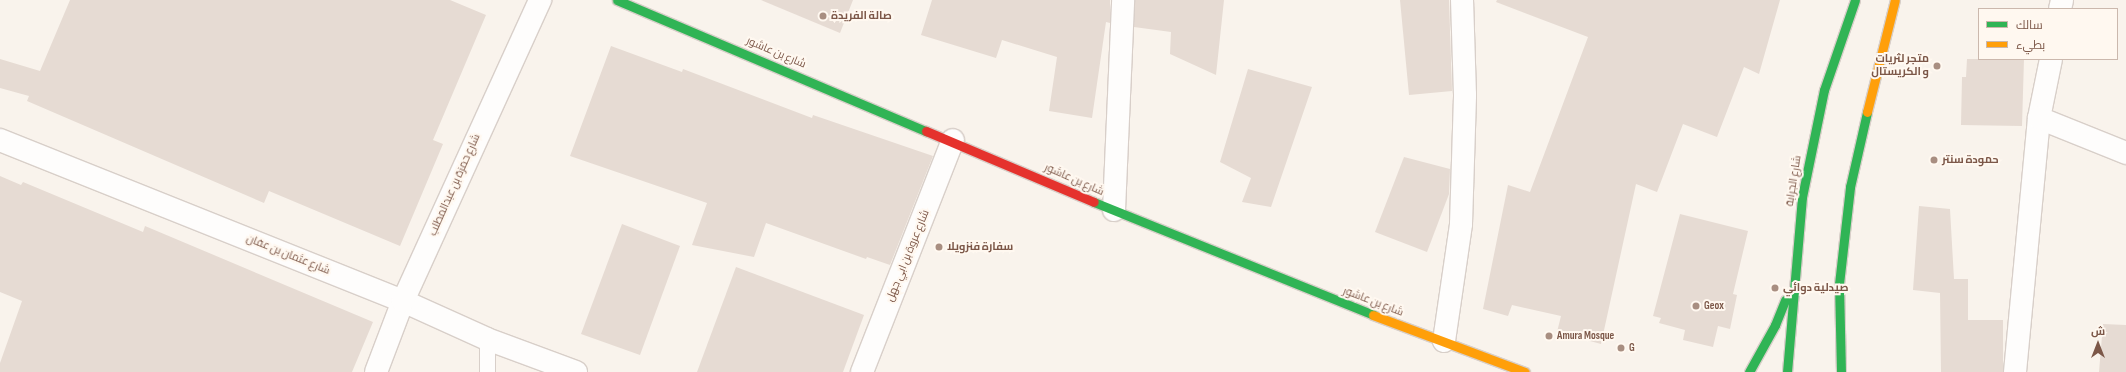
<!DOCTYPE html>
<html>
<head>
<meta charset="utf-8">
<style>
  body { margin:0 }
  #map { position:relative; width:2126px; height:372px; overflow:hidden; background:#f9f3ec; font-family:"Sofia Sans Condensed",Cairo,sans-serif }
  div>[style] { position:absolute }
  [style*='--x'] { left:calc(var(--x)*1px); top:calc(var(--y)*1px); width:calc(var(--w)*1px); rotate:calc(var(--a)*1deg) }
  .building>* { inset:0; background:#e6dbd3 }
  .roads { filter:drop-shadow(1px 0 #d8cfc9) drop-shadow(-1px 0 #d8cfc9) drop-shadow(0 1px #d8cfc9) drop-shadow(0 -1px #d8cfc9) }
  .lane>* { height:15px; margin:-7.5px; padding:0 7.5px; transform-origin:7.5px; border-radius:7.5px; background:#fefdfc }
  .street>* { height:22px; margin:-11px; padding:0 11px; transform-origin:11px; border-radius:11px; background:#fefdfc }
  .fast>* { height:9px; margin:-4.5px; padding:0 4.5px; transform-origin:4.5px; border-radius:4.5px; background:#30b455 }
  .slow>* { height:9px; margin:-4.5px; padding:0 4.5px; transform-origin:4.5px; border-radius:4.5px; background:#ff9f0a }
  .jam>* { height:9px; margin:-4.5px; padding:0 4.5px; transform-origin:4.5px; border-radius:4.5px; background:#e5322d }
  .dots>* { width:11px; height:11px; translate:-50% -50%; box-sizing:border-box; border:2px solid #fff8f0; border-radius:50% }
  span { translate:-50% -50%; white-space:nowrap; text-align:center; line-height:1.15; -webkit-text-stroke:4px #fff8f0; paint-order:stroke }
  .poi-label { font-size:11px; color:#7c5748; font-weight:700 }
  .left { translate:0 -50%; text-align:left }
  .right { translate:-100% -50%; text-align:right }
  .street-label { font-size:11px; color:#7c5748 }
  .legend { position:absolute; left:1978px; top:8px; width:140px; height:52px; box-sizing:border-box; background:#fff8f0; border:1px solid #cbb8ad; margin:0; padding:5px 7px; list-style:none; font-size:12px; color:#7c5748 }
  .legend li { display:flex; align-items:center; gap:8px; height:20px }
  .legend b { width:20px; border:1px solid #cbb8ad }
  .north { position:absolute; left:2078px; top:324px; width:40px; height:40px; -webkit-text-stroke:3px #fff8f0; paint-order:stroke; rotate:0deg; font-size:11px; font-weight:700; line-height:16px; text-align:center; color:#7c5748 }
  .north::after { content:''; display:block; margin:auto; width:14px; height:18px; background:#7c5748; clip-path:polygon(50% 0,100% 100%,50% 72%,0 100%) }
</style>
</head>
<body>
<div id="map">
  <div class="building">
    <div style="clip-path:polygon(70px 0,450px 0,486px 15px,433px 140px,443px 144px,400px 246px,269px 191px,264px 203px,27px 101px,29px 96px,0 88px,0 59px,40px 71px)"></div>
    <div style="clip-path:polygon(761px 0,853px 0,840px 33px)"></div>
    <div style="clip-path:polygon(932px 0,1110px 0,1110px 23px,1106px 22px,1092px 118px,1049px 111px,1057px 57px,1002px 40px,996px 58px,921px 35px)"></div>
    <div style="clip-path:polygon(1135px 0,1224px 0,1216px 75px,1170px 54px,1171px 32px,1134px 27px)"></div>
    <div style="clip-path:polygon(1400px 0,1449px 0,1452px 91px,1409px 95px)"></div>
    <div style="clip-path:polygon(1497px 0,1780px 0,1759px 74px,1744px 67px,1717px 137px,1683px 124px,1657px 192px,1636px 184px,1601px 344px,1557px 332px,1561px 316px,1512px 305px,1508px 316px,1483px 309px,1508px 185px,1530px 192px,1588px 37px,1496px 2px)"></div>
    <div style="clip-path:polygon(611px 46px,682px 72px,683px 69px,812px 118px,813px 115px,933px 156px,890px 265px,867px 257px,866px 259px,766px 223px,754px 257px,692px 245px,707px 203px,570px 156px)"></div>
    <div style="clip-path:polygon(1967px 59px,2024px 59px,2022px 126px,1961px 125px,1962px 77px,1966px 77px)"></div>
    <div style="clip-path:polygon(1248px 69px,1312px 87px,1271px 207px,1242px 202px,1251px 178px,1220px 162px)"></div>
    <div style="clip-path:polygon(1404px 157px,1450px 169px,1449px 194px,1427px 252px,1375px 232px)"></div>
    <div style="clip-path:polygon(0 176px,21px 185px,23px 182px,143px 232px,145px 226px,373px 322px,352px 372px,0 372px,0 363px,22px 301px,0 292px)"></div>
    <div style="clip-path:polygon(1919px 206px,1950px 209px,1954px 279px,1968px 279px,1968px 320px,2003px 320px,2003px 372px,1941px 372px,1940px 293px,1913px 290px)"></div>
    <div style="clip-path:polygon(1680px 214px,1748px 231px,1733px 294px,1737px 295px,1730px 329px,1718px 326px,1713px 347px,1683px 340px,1685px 330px,1659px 323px,1661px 318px,1653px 316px)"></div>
    <div style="clip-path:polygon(622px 224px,680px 246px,640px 355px,581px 334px)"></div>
    <div style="clip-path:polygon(736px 267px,864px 315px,843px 372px,697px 372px)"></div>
    <div style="clip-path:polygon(2103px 324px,2126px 325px,2126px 372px,2099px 372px)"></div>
  </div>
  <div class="roads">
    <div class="lane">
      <div style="--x:487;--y:339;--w:33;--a:90"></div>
    </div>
    <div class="street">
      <div style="--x:2060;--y:9;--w:9;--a:-77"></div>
      <div style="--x:2039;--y:118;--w:60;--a:-78.5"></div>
      <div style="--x:0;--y:140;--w:434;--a:21.8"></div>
      <div style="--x:403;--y:301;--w:92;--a:24.3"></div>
      <div style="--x:487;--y:339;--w:95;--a:20.3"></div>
      <div style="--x:1114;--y:210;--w:210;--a:-87.5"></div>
      <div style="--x:1444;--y:341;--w:118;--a:-81.7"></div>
      <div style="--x:1461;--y:224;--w:129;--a:-88.2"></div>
      <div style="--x:1465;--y:95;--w:95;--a:-91.8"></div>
      <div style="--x:376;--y:372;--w:76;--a:-69.2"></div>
      <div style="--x:403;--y:301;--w:331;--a:-65.5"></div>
      <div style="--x:862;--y:372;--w:249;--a:-68.6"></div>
      <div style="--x:2015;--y:372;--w:255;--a:-84.6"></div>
      <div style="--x:2039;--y:118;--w:94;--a:21.9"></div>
    </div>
    <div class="fast">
      <div style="--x:617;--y:0;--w:336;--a:23"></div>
      <div style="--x:1094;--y:202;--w:301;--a:22"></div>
      <div style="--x:1749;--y:372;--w:54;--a:-61"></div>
      <div style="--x:1775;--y:325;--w:27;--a:-68"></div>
      <div style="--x:1787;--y:372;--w:176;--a:-85.1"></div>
      <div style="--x:1802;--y:197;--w:109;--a:-78.4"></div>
      <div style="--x:1824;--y:90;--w:95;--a:-71"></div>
      <div style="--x:1841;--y:372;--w:88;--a:-91.3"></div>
      <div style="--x:1839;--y:284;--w:98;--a:-83.5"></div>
      <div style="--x:1850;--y:187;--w:77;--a:-77.2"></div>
    </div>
    <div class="slow">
      <div style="--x:1867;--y:112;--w:115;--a:-76"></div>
      <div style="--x:1373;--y:315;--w:162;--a:20.6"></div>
    </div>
    <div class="jam">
      <div style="--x:926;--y:131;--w:182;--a:22.9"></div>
    </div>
  </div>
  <div class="dots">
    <div style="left:823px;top:16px;background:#a88e81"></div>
    <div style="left:1937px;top:66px;background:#a88e81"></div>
    <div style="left:1934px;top:160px;background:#a88e81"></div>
    <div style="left:939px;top:247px;background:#a88e81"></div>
    <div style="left:1775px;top:288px;background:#a88e81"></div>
    <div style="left:1696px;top:306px;background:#a88e81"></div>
    <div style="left:1549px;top:336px;background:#a88e81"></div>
    <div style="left:1621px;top:348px;background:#a88e81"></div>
  </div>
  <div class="poi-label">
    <span class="left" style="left:831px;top:16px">صالة الفريدة</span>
    <span class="right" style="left:1929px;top:66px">متجر لثريات<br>و الكريستال</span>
    <span class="left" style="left:1942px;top:160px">حمودة سنتر</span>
    <span class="left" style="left:947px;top:247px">سفارة فنزويلا</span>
    <span class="left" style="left:1783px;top:288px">صيدلية دوائي</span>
    <span class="left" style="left:1704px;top:306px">Geox</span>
    <span class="left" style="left:1557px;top:336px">Amura Mosque</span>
    <span class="left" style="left:1629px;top:348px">G</span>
  </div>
  <div class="street-label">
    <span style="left:776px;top:53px;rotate:23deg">شارع بن عاشور</span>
    <span style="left:1074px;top:180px;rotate:24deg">شارع بن عاشور</span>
    <span style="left:1794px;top:181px;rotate:-81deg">شارع الجرابة</span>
    <span style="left:455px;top:185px;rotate:-66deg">شارع حمزة بن عبدالمطلب</span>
    <span style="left:288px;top:255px;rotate:22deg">شارع عثمان بن عفان</span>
    <span style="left:908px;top:256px;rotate:-68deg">شارع عروة بن ابي جهل</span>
    <span style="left:1373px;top:302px;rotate:21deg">شارع بن عاشور</span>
  </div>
  <ul class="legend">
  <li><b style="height:5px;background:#30b455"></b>سالك</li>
  <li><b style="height:5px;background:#ff9f0a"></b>بطيء</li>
  </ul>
  <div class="north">ش</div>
</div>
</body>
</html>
